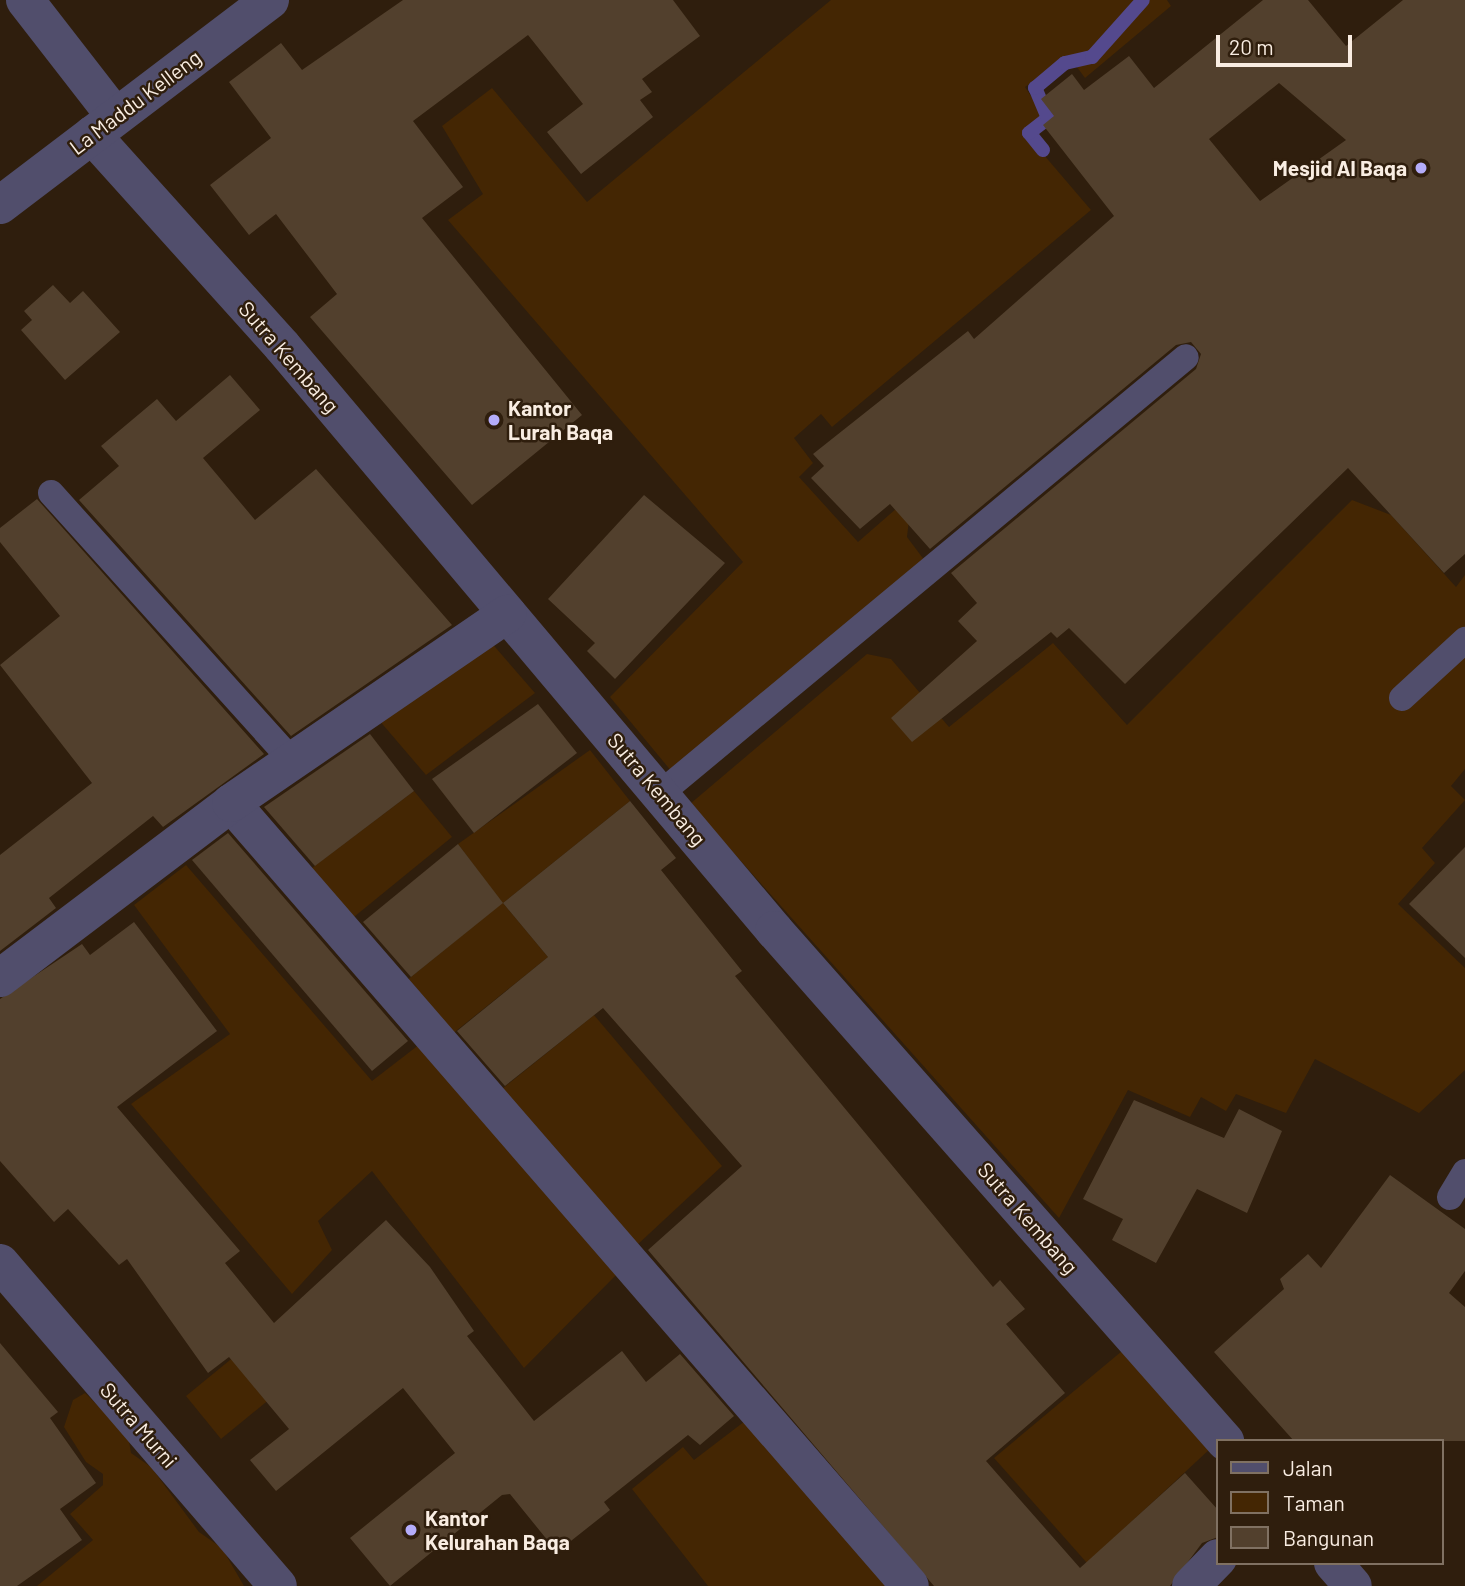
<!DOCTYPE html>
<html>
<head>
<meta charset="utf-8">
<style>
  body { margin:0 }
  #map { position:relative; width:1465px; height:1586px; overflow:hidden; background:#2f1e0d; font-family:Barlow,sans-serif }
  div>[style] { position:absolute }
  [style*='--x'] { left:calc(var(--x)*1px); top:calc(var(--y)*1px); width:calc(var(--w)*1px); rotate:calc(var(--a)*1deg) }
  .green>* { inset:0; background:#442603 }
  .stream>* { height:14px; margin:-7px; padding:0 7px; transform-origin:7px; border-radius:7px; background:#54498d }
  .building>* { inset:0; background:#52402d }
  .service>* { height:26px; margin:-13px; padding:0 13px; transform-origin:13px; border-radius:13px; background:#514e6c }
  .minor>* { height:38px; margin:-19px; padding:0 19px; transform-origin:19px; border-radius:19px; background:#514e6c }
  .dots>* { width:19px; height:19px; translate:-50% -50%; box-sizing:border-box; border:4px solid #2f1e0d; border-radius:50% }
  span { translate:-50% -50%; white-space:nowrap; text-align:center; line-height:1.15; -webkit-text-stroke:5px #2f1e0d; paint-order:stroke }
  .street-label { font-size:21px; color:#f9ede2 }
  .poi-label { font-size:21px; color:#f9ede2; font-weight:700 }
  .right { translate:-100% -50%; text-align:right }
  .left { translate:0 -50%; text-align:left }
  .legend { position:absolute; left:1216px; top:1439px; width:228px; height:126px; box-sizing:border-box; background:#2f1e0d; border:2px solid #807162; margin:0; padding:9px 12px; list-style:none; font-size:21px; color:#f9ede2 }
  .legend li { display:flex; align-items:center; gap:14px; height:35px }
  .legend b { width:35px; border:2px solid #807162 }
  .scale { position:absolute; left:1216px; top:35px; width:136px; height:32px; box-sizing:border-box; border:4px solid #f9ede2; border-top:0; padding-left:9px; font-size:21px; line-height:24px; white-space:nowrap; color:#f9ede2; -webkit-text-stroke:5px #2f1e0d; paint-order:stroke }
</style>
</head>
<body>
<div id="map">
  <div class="green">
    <div style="clip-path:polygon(831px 0,1167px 0,1171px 6px,1085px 78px,1068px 55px,1025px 87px,1046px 119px,1026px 134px,1091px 210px,832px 427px,821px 414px,794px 438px,813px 463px,799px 477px,858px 542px,897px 508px,909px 520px,907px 537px,928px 565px,677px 778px,610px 697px,743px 562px,448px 220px,483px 194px,442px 126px,492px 88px,587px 202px)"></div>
    <div style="clip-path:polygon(1352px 500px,1391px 515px,1456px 587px,1465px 575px,1465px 769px,1451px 786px,1465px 800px,1422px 848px,1435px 863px,1398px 904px,1465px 968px,1465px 1070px,1419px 1113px,1315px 1059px,1286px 1113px,1236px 1094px,1226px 1111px,1201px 1097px,1190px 1117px,1128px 1090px,1059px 1218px,690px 804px,867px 654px,891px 659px,949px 727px,1053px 643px,1127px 725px)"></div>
    <div style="clip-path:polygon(489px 640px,535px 693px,426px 775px,378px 719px)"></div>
    <div style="clip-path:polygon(590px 750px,630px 801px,503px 903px,548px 957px,451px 1035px,406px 981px,502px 903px,458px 844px)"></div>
    <div style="clip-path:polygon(414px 791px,452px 837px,349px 921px,308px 871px)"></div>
    <div style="clip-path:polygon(186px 865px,372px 1081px,429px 1037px,627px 1264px,524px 1368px,372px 1171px,318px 1221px,332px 1250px,292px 1294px,131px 1104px,230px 1034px,134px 905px)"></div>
    <div style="clip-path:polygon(594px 1015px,722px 1166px,636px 1246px,502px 1089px)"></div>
    <div style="clip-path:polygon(280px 1319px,315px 1362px,221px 1439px,186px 1396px)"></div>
    <div style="clip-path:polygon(1122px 1351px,1211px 1448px,1087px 1563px,994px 1458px)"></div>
    <div style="clip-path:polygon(85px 1393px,128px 1435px,131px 1453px,151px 1467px,199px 1532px,222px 1548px,244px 1586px,37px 1586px,93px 1540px,70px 1514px,103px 1485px,103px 1474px,86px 1462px,64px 1427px,73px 1400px)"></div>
    <div style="clip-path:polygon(749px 1418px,896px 1586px,708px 1586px,632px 1489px,683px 1447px,694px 1460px)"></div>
  </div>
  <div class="stream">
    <div style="--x:1043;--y:150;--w:22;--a:-129"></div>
    <div style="--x:1029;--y:133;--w:24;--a:-38"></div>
    <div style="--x:1048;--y:118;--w:33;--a:-113"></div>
    <div style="--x:1035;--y:88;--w:39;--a:-40"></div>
    <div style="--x:1065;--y:63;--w:28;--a:-13"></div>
    <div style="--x:1092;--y:57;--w:76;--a:-48.2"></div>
  </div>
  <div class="building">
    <div style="clip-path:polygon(403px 0,673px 0,700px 36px,642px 79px,652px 92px,640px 100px,653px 117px,581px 174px,547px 132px,583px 104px,528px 35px,413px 121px,463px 187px,422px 218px,582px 415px,472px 505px,310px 317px,337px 294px,276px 214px,249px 235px,210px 185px,271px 138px,229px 82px,281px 43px,302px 70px)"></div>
    <div style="clip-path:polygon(evenodd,1263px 0,1308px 0,1346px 46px,1403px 0,1465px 0,1465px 554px,1444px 573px,1348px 468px,1125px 684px,1069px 628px,1057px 638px,1051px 632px,912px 742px,891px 718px,977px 641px,958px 621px,977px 603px,951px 573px,1196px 369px,1201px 354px,1191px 342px,1176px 345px,930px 549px,890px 504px,860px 529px,811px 478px,824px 466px,813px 454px,968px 331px,974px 339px,1114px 216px,1043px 125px,1054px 116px,1041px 99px,1072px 74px,1084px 90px,1129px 56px,1154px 88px,1263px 0,1279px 83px,1346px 140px,1260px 201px,1209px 139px,1279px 83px)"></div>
    <div style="clip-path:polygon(53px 285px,70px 303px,83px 291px,120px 332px,65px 380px,21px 330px,32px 320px,24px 311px)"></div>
    <div style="clip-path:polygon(230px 375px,260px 410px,203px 458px,255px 520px,316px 469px,452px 625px,291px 736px,79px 500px,119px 466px,101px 446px,157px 399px,176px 421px)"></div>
    <div style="clip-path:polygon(644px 495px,725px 563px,615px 679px,587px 651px,595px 643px,548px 599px)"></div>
    <div style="clip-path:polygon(37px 499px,264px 754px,163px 827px,153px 816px,49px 898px,56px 908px,0 951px,0 855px,92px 783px,0 665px,60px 616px,0 542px,0 528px)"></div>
    <div style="clip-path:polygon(538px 704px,577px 753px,474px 833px,432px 779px)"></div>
    <div style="clip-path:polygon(370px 734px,414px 791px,315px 866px,264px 807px)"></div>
    <div style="clip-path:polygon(630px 801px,676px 858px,661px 870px,742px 971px,735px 976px,993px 1287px,1000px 1280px,1025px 1309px,1006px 1324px,1065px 1393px,986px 1461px,1080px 1568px,1185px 1473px,1218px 1510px,1218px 1537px,1202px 1543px,1170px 1586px,934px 1586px,648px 1250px,742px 1166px,603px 1008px,505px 1086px,457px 1031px,548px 957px,503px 903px)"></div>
    <div style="clip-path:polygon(228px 833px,408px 1041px,372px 1071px,192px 860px)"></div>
    <div style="clip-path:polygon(458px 844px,503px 903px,411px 977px,363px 922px)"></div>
    <div style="clip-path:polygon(1465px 847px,1465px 958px,1409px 904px)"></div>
    <div style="clip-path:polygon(134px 922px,217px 1031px,117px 1107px,240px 1251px,225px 1263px,274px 1323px,386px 1220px,430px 1267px,474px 1331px,467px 1336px,534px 1421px,622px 1351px,646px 1382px,680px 1354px,734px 1416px,700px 1445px,688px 1435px,604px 1502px,610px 1510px,557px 1552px,510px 1494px,502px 1495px,390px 1586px,350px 1538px,455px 1453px,403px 1388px,276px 1491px,250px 1460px,289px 1429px,229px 1357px,208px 1373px,127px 1259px,119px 1265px,68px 1209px,54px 1222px,0 1161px,0 999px,82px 944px,90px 955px)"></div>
    <div style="clip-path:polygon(1134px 1100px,1224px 1138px,1239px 1109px,1282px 1131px,1247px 1213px,1197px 1189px,1156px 1263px,1112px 1240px,1123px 1219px,1083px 1199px)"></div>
    <div style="clip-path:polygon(1390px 1175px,1465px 1229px,1465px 1271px,1449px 1293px,1465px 1307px,1465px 1441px,1294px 1441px,1214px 1352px,1284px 1289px,1280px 1279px,1308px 1254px,1321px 1268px)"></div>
    <div style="clip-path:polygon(0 1343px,58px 1412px,50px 1418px,96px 1483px,60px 1509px,82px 1540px,17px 1586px,0 1586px)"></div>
  </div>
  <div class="service">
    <div style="--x:51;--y:493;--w:362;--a:48"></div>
    <div style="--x:1402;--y:698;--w:86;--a:-42.6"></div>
    <div style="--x:661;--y:793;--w:682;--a:-39.71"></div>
    <div style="--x:1450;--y:1197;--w:29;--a:-59"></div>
  </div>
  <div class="minor">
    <div style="--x:25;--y:0;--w:147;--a:52.2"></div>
    <div style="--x:92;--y:135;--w:284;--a:48"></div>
    <div style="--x:282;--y:346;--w:764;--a:49.89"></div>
    <div style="--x:774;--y:930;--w:682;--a:48.57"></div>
    <div style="--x:0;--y:205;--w:339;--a:-37.2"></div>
    <div style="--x:231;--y:803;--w:1036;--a:49.07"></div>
    <div style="--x:0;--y:978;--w:290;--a:-37.1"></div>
    <div style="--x:231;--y:803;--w:335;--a:-34.4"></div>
    <div style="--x:0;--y:1263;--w:426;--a:49.3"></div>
    <div style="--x:1333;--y:1563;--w:30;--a:49"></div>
    <div style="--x:1191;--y:1586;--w:39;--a:-46"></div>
  </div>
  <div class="dots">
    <div style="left:1421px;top:168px;background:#b4acf9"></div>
    <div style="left:494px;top:420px;background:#b4acf9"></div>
    <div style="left:411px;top:1530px;background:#b4acf9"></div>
  </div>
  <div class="street-label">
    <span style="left:135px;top:102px;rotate:-37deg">La Maddu Kelleng</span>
    <span style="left:289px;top:357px;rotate:49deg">Sutra Kembang</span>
    <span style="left:657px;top:789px;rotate:50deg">Sutra Kembang</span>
    <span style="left:1028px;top:1218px;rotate:49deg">Sutra Kembang</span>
    <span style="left:139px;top:1425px;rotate:49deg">Sutra Murni</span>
  </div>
  <div class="poi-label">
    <span class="right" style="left:1407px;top:168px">Mesjid Al Baqa</span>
    <span class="left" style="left:508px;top:420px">Kantor<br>Lurah Baqa</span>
    <span class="left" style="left:425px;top:1530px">Kantor<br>Kelurahan Baqa</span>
  </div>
  <ul class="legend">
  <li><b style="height:9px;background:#514e6c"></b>Jalan</li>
  <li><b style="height:19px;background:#442603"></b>Taman</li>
  <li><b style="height:19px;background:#52402d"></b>Bangunan</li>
  </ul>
  <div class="scale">20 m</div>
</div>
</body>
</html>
